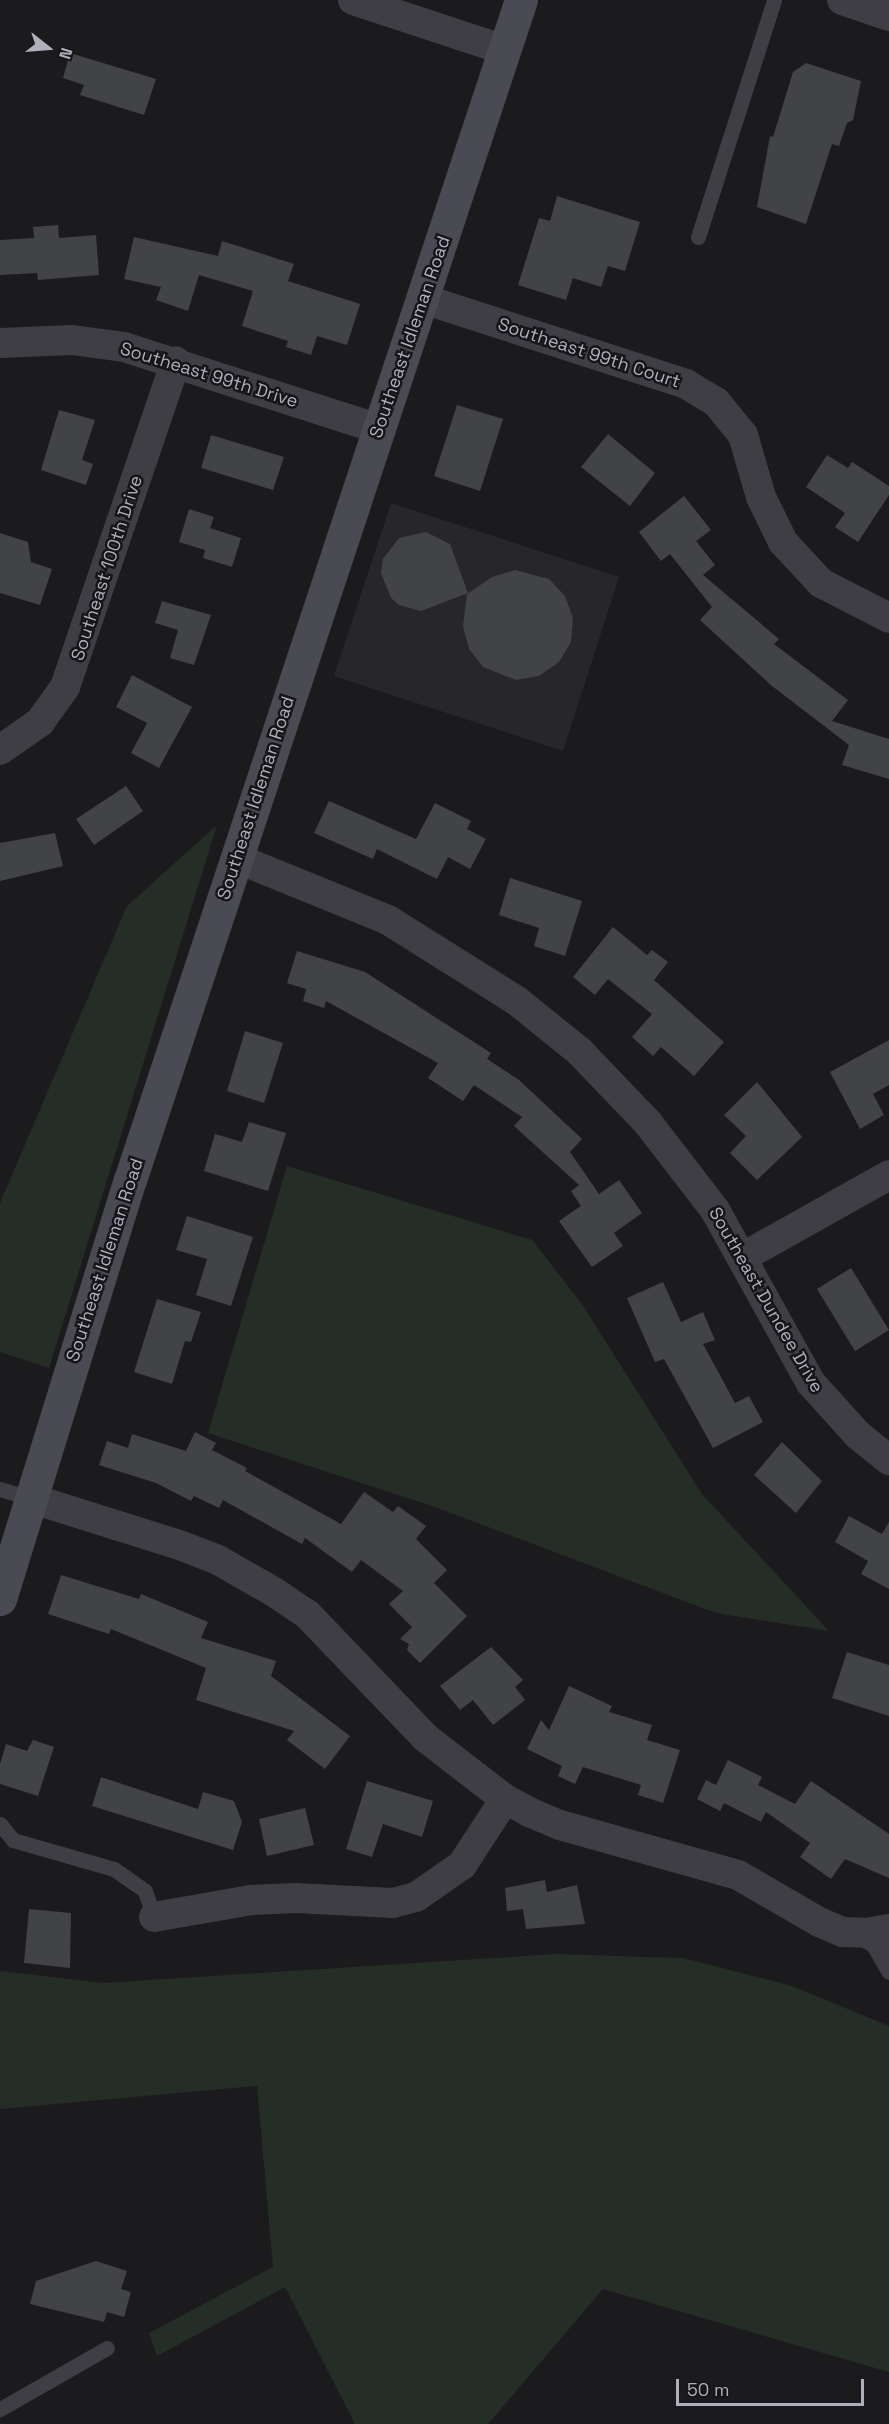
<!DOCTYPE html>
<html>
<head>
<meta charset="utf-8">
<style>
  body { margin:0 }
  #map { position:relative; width:889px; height:2424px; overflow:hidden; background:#1b1b1d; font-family:"Space Grotesk",sans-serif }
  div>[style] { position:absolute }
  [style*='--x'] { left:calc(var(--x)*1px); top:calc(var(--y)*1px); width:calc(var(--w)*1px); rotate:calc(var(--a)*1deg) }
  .built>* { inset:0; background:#27272a }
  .green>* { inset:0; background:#252d27 }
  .building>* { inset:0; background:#424347 }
  .service>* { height:15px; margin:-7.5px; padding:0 7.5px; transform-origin:7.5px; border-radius:7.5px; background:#3e3e44 }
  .minor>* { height:30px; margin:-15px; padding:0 15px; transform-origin:15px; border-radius:15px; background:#3e3e44 }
  .secondary>* { height:33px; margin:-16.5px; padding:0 16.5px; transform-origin:16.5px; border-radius:16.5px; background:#4a4b52 }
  span { translate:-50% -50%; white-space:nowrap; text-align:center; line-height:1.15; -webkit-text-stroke:5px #161618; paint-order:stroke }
  .street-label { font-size:18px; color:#aeb0bc }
  .north { position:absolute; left:18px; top:18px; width:60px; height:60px; -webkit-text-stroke:4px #161618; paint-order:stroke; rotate:107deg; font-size:16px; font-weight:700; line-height:24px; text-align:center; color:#aeb0bc }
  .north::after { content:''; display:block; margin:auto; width:21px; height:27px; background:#aeb0bc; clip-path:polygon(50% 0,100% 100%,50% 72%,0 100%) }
  .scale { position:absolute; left:676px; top:2379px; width:188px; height:27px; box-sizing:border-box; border:3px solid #aeb0bc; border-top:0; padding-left:8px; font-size:18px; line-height:21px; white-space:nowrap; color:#aeb0bc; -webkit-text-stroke:4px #161618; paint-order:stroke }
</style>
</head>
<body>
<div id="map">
  <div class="built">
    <div style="clip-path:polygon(391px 503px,619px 577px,563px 751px,334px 676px)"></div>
  </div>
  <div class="green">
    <div style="clip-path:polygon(217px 825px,49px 1368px,0 1352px,0 1203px,127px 906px)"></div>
    <div style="clip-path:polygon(287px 1166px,532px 1240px,582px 1304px,702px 1494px,829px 1631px,716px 1613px,435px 1507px,208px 1433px)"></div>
    <div style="clip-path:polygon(555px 1954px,682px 1958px,792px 1986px,889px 2026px,889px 2372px,603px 2289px,488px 2424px,355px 2424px,285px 2287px,157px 2356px,149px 2333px,273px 2267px,257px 2086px,0 2109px,0 1971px,103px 1983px)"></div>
  </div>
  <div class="building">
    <div style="clip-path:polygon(70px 53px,156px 79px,144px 115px,80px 95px,84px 85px,63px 78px)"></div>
    <div style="clip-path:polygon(806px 63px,861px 81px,853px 120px,847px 123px,839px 146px,832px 144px,806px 224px,757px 207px,770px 136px,773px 137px,793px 72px)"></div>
    <div style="clip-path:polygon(557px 196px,640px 222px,625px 271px,608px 266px,601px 287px,573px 278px,566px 300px,518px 285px,539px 218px,550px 221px)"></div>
    <div style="clip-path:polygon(58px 225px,59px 238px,96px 235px,99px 275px,38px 280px,37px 273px,0 275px,0 240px,34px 238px,33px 227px)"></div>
    <div style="clip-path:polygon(134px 237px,218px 256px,222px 241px,294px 264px,288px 281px,360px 304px,347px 345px,317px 336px,311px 355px,286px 347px,288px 341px,242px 326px,253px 291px,199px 275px,188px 311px,156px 300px,161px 287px,124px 279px)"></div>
    <div style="clip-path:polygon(457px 405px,503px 419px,480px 491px,434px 476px)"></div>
    <div style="clip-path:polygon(59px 410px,95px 420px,82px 460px,93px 464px,86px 485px,41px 470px)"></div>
    <div style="clip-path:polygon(608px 434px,655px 473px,630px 506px,581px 467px)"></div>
    <div style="clip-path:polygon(211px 435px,284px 457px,273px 490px,201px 468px)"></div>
    <div style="clip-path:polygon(827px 455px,848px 468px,852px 462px,889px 486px,889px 495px,858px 542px,835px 527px,845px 513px,806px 487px)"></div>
    <div style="clip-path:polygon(684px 496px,711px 530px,696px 541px,715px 565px,703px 575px,779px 639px,774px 644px,848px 700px,832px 721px,889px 739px,889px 779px,842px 765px,849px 745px,772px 686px,700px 620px,712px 607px,670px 554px,661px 561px,639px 532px)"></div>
    <div style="clip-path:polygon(189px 509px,214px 517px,210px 528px,241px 538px,232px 567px,203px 558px,205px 550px,179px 542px)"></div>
    <div style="clip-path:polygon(426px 532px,450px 544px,468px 593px,421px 611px,399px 605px,391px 598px,381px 573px,383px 559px,399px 538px)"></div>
    <div style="clip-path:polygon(0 533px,28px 542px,31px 562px,52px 569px,40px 605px,0 593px)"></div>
    <div style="clip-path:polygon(515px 570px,549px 579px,565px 596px,573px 618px,571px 642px,559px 662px,539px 676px,516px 680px,483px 667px,469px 649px,463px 626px,467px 594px,492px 577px)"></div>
    <div style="clip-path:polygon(162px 601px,211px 615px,194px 665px,170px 658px,178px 630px,155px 623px)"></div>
    <div style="clip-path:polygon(132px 675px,192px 707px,159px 768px,131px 753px,147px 723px,116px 707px)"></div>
    <div style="clip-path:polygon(126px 786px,143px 811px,94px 845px,76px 819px)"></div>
    <div style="clip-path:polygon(329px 801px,416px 839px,435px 803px,471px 821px,467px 829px,486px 839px,470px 869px,448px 857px,437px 879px,377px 849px,373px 859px,314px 833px)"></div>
    <div style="clip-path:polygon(55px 833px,63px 866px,0 881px,0 843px)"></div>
    <div style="clip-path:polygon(510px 878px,582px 901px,565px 956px,534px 946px,539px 928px,499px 915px)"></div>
    <div style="clip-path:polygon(613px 927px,647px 955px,652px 950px,668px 962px,654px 980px,724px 1042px,694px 1076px,661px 1047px,653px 1056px,632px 1037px,652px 1014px,608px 979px,595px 995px,573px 977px)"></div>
    <div style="clip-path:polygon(297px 951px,365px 972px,491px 1053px,487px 1059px,519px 1080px,582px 1139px,570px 1152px,599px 1194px,619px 1180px,642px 1213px,614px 1233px,623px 1246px,592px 1267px,559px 1221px,581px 1206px,571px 1191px,579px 1185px,514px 1126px,522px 1117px,474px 1085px,463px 1101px,428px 1078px,438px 1063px,326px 1001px,324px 1008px,303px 1001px,306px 989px,287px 983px)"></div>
    <div style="clip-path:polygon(245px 1031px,283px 1043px,264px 1103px,227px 1091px)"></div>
    <div style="clip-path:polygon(889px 1040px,889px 1085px,873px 1094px,884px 1115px,860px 1129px,830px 1072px)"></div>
    <div style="clip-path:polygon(757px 1082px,802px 1137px,757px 1180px,730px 1153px,746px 1136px,724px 1115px)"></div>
    <div style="clip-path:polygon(249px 1122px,286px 1133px,268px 1191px,204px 1171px,215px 1134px,242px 1142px)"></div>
    <div style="clip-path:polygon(187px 1216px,253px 1237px,231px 1306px,196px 1295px,207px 1259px,176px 1250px)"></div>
    <div style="clip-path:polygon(851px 1268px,889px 1330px,855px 1351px,817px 1289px)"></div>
    <div style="clip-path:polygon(663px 1282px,681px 1322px,703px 1312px,715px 1340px,703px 1344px,735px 1403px,749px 1396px,763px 1422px,713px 1448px,664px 1359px,655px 1362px,627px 1298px)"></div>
    <div style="clip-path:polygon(157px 1299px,201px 1312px,191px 1342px,185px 1341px,172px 1384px,134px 1372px)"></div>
    <div style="clip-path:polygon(195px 1432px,216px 1443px,212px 1450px,247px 1468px,245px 1471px,341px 1524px,364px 1492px,393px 1512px,398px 1506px,426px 1526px,416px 1539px,447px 1570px,434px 1583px,467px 1616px,420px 1663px,407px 1650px,409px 1644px,400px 1639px,412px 1627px,389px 1604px,403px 1591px,361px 1560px,352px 1572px,305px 1538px,302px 1544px,223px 1500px,219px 1508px,194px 1496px,191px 1501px,156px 1483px,99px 1465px,107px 1441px,128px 1448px,132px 1434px,186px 1451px)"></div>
    <div style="clip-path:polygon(782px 1442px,822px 1481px,796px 1513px,754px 1475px)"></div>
    <div style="clip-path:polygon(849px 1516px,882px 1534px,889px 1522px,889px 1589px,861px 1574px,868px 1561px,835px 1542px)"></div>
    <div style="clip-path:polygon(61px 1575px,139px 1599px,141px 1594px,208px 1622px,201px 1638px,276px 1661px,271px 1676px,350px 1736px,325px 1769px,287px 1740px,294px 1731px,196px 1700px,206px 1668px,111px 1629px,109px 1634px,48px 1614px)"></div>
    <div style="clip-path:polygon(491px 1647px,523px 1680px,515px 1687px,525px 1700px,493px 1725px,473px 1700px,460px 1710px,440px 1686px)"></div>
    <div style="clip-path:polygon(847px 1652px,889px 1665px,889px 1716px,832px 1698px)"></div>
    <div style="clip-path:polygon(569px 1686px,612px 1706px,609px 1712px,652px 1725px,647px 1740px,680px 1750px,663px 1803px,638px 1795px,641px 1785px,583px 1767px,575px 1784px,558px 1776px,562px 1766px,527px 1749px,541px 1720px,549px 1730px)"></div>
    <div style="clip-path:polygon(33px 1740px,54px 1747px,38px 1796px,0 1784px,0 1764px,6px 1744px,27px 1751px)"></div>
    <div style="clip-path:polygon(728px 1760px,762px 1777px,758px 1785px,795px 1804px,811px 1781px,889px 1834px,889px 1878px,845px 1859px,831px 1879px,800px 1857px,810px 1843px,766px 1812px,761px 1822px,724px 1803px,720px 1811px,697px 1799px,706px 1780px,716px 1785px)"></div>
    <div style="clip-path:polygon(101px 1777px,198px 1809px,203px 1792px,234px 1801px,242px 1822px,233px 1850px,92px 1806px)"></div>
    <div style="clip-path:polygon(367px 1781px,433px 1801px,422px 1837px,383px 1824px,372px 1857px,346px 1849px)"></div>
    <div style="clip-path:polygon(305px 1808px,314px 1845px,267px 1856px,259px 1819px)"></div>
    <div style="clip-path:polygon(545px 1880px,547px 1892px,577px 1885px,585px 1924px,526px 1929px,523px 1909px,507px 1911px,505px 1888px)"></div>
    <div style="clip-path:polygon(29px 1909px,71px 1913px,70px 1968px,24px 1963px)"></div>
    <div style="clip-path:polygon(96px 2261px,127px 2271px,121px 2289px,131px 2292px,124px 2317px,107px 2312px,104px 2322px,30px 2304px,36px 2281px)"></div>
  </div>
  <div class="service">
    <div style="--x:698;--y:237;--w:249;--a:-72.2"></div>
    <div style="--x:0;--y:1489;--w:31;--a:17"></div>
    <div style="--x:0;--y:1824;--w:21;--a:51"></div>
    <div style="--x:13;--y:1840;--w:105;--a:16"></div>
    <div style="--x:114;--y:1869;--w:38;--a:35"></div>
    <div style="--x:145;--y:1891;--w:28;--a:71"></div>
    <div style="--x:869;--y:1938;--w:39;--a:60"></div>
    <div style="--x:0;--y:2409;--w:123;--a:-29.7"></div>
  </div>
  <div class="minor">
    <div style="--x:353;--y:0;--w:160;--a:18.2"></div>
    <div style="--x:842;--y:0;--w:50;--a:18.8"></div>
    <div style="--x:423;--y:299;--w:276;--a:17.9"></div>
    <div style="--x:686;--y:384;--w:35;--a:31"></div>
    <div style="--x:716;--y:402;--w:43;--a:50.7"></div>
    <div style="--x:743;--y:435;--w:65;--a:73.8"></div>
    <div style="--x:761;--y:497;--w:50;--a:63.9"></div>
    <div style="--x:783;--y:542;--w:56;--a:47.2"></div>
    <div style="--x:821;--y:583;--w:76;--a:27.2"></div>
    <div style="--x:0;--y:343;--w:72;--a:-2.4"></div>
    <div style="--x:72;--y:340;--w:52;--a:7.7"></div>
    <div style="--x:124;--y:347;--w:268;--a:17.8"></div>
    <div style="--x:0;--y:750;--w:49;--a:-35"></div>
    <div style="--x:40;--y:722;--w:43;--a:-54.5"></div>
    <div style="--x:65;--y:687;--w:344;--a:-71.2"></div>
    <div style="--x:236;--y:858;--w:164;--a:22.2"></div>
    <div style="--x:388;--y:920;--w:152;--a:32.1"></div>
    <div style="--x:517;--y:1001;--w:80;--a:38.9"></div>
    <div style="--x:579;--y:1051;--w:100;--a:46.2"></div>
    <div style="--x:648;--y:1123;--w:110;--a:52.4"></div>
    <div style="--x:715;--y:1210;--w:198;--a:61"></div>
    <div style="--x:811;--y:1383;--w:70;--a:47.9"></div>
    <div style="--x:858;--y:1435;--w:40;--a:39"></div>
    <div style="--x:743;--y:1257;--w:167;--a:-29.3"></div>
    <div style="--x:30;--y:1498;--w:159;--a:17.5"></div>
    <div style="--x:182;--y:1546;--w:39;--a:21"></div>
    <div style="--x:218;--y:1560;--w:64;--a:29.7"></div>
    <div style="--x:274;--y:1592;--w:40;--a:34"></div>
    <div style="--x:307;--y:1614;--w:172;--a:46.2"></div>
    <div style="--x:426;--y:1738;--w:100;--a:37.7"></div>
    <div style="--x:505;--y:1799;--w:27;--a:28"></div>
    <div style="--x:529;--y:1812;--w:34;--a:23"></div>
    <div style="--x:560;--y:1825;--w:185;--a:15.7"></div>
    <div style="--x:738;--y:1875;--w:94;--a:30.1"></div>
    <div style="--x:819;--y:1922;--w:26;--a:23"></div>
    <div style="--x:843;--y:1932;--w:23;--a:2"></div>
    <div style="--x:154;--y:1917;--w:98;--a:-9.9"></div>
    <div style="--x:251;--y:1900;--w:44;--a:-2.6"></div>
    <div style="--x:295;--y:1898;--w:98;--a:2.9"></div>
    <div style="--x:393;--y:1903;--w:24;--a:-15"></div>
    <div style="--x:416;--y:1897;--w:56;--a:-34.8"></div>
    <div style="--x:462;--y:1865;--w:79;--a:-56.9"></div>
    <div style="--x:889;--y:1929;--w:23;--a:170"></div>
    <div style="--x:866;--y:1933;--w:25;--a:26"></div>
  </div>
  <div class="secondary">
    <div style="--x:0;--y:1599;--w:439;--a:-72.8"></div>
    <div style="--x:130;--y:1180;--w:1243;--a:-71.67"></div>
  </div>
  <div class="street-label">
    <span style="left:410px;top:337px;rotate:-71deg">Southeast Idleman Road</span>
    <span style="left:589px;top:353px;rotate:18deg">Southeast 99th Court</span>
    <span style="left:209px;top:375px;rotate:17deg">Southeast 99th Drive</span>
    <span style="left:107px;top:568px;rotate:-72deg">Southeast 100th Drive</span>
    <span style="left:256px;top:798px;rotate:-72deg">Southeast Idleman Road</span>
    <span style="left:105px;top:1260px;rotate:-72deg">Southeast Idleman Road</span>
    <span style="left:766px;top:1300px;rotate:60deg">Southeast Dundee Drive</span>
  </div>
  <div class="north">N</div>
  <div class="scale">50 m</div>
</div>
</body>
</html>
